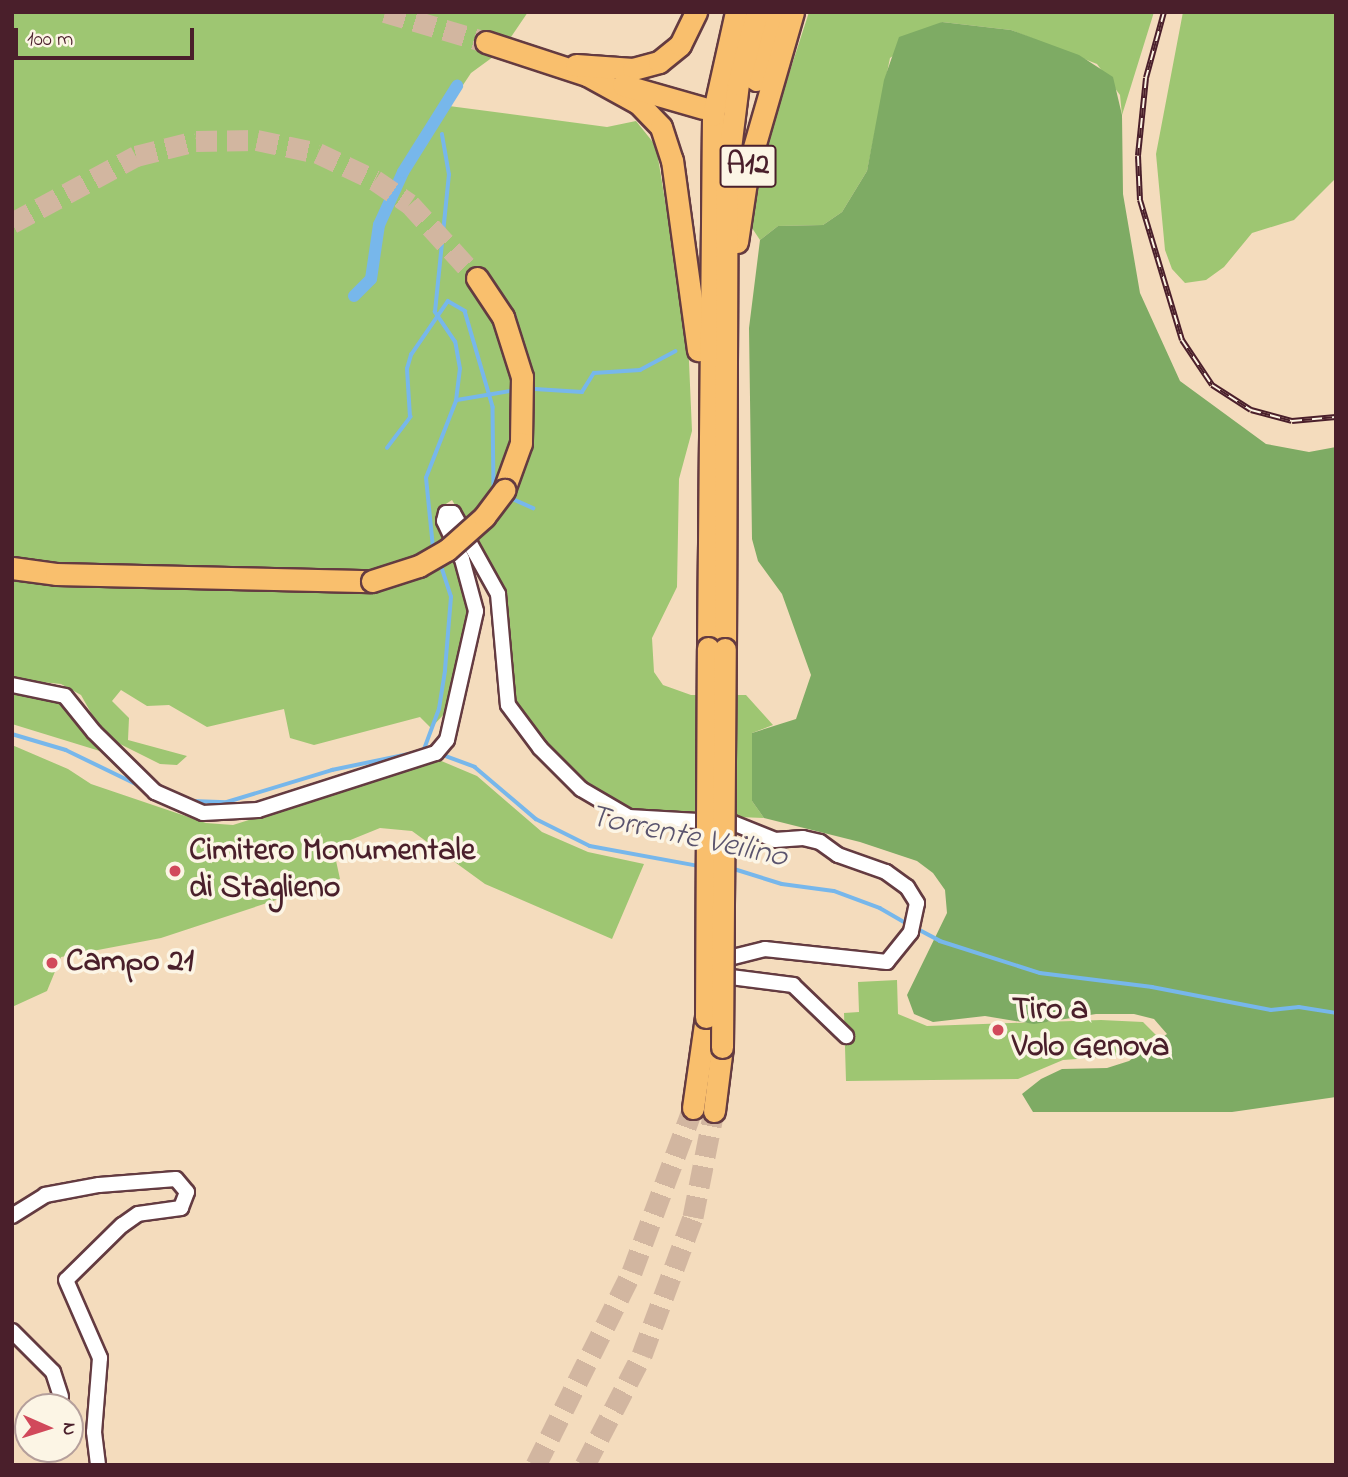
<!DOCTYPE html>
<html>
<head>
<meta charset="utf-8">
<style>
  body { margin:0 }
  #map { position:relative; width:1348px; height:1477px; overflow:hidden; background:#f4dcbd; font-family:"Indie Flower",sans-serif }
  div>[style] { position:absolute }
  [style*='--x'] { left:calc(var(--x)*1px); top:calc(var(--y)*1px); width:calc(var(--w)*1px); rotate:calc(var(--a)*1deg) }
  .green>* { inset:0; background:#9ec672 }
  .forest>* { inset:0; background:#7eab64 }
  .stream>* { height:3.5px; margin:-1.75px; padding:0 1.75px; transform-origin:1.75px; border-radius:1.75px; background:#77b7eb }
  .canal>* { height:12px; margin:-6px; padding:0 6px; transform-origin:6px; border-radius:6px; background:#77b7eb }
  .highway-tunnel>* { height:21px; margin-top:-10.5px; transform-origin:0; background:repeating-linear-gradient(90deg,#d2b6a0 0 21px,transparent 0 31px) }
  .roads { filter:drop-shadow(2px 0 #643b41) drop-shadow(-2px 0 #643b41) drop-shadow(0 2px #643b41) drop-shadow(0 -2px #643b41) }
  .minor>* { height:14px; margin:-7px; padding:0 7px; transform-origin:7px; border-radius:7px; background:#fff }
  .highway>* { height:21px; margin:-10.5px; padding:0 10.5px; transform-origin:10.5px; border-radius:10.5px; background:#f9bf6d }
  .rail>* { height:6px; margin-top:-3px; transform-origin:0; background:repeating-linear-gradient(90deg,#fcf5e5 0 10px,#4a1f2b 0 20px); box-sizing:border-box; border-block:2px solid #4a1f2b }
  .bridges { filter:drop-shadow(2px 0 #643b41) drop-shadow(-2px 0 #643b41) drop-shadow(0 2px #643b41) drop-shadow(0 -2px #643b41) }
  .highway-bridge>* { height:21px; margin:-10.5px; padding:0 10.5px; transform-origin:10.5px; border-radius:10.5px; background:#f9bf6d }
  .dots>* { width:19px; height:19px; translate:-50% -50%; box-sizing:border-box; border:4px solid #fcf5e5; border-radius:50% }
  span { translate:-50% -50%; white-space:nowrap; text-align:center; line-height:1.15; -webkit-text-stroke:7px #fcf5e5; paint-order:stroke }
  .shield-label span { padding:2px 5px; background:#fcf5e5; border:2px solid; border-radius:5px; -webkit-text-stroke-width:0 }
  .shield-label { font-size:30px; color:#4a1f2b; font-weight:700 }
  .poi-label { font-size:32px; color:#4a1f2b; font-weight:700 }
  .left { translate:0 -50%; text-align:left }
  .water-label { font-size:33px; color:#5a546e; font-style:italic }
  .frame { position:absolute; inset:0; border:14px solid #4a1f2b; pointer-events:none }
  .north { position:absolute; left:14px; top:1393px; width:70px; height:70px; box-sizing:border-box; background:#fcf5e5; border:2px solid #b59f9b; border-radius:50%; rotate:93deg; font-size:19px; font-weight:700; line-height:28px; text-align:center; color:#4a1f2b }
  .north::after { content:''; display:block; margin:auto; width:24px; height:32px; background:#d1495b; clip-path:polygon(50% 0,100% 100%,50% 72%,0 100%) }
  .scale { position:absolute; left:14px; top:28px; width:180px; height:32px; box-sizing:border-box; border:4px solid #4a1f2b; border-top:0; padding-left:9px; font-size:21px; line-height:24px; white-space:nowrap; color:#4a1f2b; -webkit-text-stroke:5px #fcf5e5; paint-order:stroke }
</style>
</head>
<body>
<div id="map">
  <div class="green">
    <div style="clip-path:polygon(12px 12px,528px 12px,511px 37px,486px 31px,481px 49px,497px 54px,471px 73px,449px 106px,607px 127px,636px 121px,656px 146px,688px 339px,692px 431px,679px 479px,677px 587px,652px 638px,654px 672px,663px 685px,691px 695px,746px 695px,773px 725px,752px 733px,752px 801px,764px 818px,637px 813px,611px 802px,582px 782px,539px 739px,515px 705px,497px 576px,452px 500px,438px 509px,436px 520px,457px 561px,471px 607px,446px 712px,431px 728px,420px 717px,314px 745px,290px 738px,284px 709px,207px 727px,169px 705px,147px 706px,121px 690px,112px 701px,129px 718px,128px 740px,187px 756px,177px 765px,160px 764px,104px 736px,81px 695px,61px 684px,12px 679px)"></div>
    <div style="clip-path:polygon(809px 12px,1154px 12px,1122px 115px,1120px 95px,1097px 64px,1011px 30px,942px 22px,890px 58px,867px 171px,842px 212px,823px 225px,778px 226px,760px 240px,752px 228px,759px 167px)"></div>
    <div style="clip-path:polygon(1183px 12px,1336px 12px,1336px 178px,1294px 220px,1252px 233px,1224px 267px,1206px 280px,1185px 283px,1172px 269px,1165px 250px,1156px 154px)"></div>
    <div style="clip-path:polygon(12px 690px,59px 701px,103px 752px,12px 724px)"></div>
    <div style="clip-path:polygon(12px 745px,68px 769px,91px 784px,206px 823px,233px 825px,439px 760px,477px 776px,542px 832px,588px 852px,644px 864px,612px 939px,485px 884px,412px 831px,380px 828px,343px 843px,335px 856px,340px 879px,161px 938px,61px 957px,47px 991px,12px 1007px)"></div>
    <div style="clip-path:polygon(897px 980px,898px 1014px,927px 1026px,1101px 1020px,1143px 1022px,1156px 1035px,1121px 1056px,1063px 1060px,1018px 1079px,846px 1081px,844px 1013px,859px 1012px,858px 982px)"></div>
  </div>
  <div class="forest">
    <div style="clip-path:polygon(942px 22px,1011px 30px,1079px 55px,1113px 77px,1122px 115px,1123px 194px,1140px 293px,1180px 381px,1266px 444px,1309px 452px,1336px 447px,1336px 1097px,1232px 1112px,1033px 1112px,1022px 1094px,1041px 1079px,1062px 1069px,1107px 1068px,1129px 1061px,1167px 1034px,1154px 1019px,1134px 1014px,1096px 1014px,1034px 1024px,985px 1016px,933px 1022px,914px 1014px,907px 995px,947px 913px,945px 890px,933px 873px,917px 861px,860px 842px,764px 818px,752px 801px,752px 733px,796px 719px,811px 675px,782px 594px,758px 561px,752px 539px,749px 328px,760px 240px,778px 226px,823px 225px,842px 212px,867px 171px,884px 80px,899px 37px)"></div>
  </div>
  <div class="stream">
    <div style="--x:535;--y:389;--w:47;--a:3.7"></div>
    <div style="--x:582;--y:392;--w:22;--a:-58"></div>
    <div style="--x:594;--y:373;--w:46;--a:-3.7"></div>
    <div style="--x:640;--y:370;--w:40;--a:-28"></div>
    <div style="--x:457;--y:400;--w:54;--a:-9.6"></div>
    <div style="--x:387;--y:448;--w:39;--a:-53"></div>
    <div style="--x:410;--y:417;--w:48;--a:-93.6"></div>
    <div style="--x:407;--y:369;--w:15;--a:-74"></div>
    <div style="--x:411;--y:355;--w:65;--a:-55.6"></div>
    <div style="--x:448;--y:301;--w:20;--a:30"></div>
    <div style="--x:465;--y:311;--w:100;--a:73.7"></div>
    <div style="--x:493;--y:407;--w:81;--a:89.3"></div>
    <div style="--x:506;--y:496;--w:30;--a:24"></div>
    <div style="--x:433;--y:548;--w:70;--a:-95.7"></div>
    <div style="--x:426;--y:478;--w:83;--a:-68.7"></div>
    <div style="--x:456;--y:401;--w:32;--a:-83"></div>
    <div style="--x:460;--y:369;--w:27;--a:-100"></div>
    <div style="--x:455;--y:342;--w:36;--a:-124"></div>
    <div style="--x:435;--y:312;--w:138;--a:-84.2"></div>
    <div style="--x:449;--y:175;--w:41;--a:-99.9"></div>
    <div style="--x:12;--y:734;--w:56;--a:16.5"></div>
    <div style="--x:66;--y:750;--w:82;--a:25.9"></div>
    <div style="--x:423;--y:752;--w:46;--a:-69.6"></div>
    <div style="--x:439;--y:709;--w:39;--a:-81"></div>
    <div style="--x:445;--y:670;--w:73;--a:-85.3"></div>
    <div style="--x:451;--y:597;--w:38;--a:-108"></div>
    <div style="--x:440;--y:754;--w:37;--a:20"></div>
    <div style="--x:475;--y:767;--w:80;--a:40.4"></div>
    <div style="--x:536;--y:819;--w:60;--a:26.6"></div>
    <div style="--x:590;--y:846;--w:111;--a:10.4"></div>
    <div style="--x:191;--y:801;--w:36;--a:2"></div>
    <div style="--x:227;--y:802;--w:110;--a:-16.9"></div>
    <div style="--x:332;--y:770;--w:88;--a:-11.8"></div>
    <div style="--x:731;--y:868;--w:53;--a:17.4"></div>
    <div style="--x:782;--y:884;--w:52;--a:7.7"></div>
    <div style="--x:834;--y:891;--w:49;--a:20.3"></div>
    <div style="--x:880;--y:908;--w:34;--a:30"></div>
    <div style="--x:916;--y:928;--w:27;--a:28"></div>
    <div style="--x:940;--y:941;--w:105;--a:17.7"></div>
    <div style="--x:1040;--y:973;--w:113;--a:7.1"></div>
    <div style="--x:1152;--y:987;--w:121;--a:10.9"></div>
    <div style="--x:1271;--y:1010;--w:28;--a:-6"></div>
    <div style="--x:1299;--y:1007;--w:37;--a:9"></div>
  </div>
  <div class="canal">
    <div style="--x:354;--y:296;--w:24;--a:-45"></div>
    <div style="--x:371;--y:279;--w:55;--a:-81.6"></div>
    <div style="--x:379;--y:225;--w:58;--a:-65.6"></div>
    <div style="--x:403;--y:172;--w:102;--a:-57.9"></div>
  </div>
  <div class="highway-tunnel">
    <div style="--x:385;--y:12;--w:105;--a:16.5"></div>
    <div style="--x:12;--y:223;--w:141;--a:-28.4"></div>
    <div style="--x:136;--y:156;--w:62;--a:-14"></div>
    <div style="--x:196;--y:141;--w:61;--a:-0.9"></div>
    <div style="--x:257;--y:140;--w:62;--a:12"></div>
    <div style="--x:318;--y:153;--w:63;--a:25.3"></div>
    <div style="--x:375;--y:180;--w:42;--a:34.4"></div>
    <div style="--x:410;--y:204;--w:100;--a:47.8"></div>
    <div style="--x:536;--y:1465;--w:216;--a:-63.6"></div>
    <div style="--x:632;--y:1272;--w:175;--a:-69.6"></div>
    <div style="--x:585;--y:1465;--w:124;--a:-62.6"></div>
    <div style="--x:642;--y:1355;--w:147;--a:-69.7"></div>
    <div style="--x:693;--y:1217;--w:108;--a:-78.8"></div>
  </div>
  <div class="roads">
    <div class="minor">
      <div style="--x:12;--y:685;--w:54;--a:11.7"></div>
      <div style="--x:65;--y:696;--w:46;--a:51.1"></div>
      <div style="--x:94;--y:732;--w:86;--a:44.5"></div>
      <div style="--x:155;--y:792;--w:52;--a:23.6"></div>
      <div style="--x:203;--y:813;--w:55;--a:-3.1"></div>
      <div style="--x:258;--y:810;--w:187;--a:-17.8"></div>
      <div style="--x:436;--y:753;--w:17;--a:-50"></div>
      <div style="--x:447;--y:740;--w:132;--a:-77.3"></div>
      <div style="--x:476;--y:611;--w:54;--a:-105.1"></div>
      <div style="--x:462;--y:559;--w:42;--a:-115.3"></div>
      <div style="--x:444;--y:521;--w:8;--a:-76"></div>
      <div style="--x:446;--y:513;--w:7;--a:0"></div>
      <div style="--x:453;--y:513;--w:93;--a:60.9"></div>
      <div style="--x:498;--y:594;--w:111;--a:84.9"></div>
      <div style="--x:508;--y:705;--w:54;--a:53.3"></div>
      <div style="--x:540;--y:748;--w:58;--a:45"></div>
      <div style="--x:581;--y:789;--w:56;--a:30.3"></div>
      <div style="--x:629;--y:817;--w:104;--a:3.3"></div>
      <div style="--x:733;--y:823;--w:45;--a:22"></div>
      <div style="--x:775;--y:840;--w:28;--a:-4"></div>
      <div style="--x:803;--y:838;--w:17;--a:13"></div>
      <div style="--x:820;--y:842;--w:22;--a:36"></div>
      <div style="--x:838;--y:855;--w:51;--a:19.5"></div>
      <div style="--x:886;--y:872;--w:26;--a:36"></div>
      <div style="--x:907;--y:887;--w:19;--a:58"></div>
      <div style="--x:917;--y:903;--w:30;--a:102"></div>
      <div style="--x:911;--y:932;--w:38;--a:129"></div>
      <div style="--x:887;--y:962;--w:123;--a:-173.9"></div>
      <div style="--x:765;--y:949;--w:49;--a:166"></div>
      <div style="--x:715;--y:975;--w:79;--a:7.3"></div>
      <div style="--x:793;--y:985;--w:74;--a:43.9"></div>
      <div style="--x:12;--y:1216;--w:39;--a:-32"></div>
      <div style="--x:45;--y:1195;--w:55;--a:-10.5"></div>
      <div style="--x:99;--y:1185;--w:77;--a:-4.5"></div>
      <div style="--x:176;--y:1179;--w:17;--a:50"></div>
      <div style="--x:187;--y:1192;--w:17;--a:111"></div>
      <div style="--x:181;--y:1208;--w:43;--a:172.1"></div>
      <div style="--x:138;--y:1214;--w:19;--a:145"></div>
      <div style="--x:122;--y:1225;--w:78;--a:135.5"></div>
      <div style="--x:66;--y:1280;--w:85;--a:66.4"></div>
      <div style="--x:100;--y:1358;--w:74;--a:94.6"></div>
      <div style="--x:94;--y:1432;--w:33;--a:83"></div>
      <div style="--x:12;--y:1331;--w:58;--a:45"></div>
      <div style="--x:53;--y:1372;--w:26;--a:72"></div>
    </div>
    <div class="highway">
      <div style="--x:486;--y:42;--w:106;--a:18.1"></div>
      <div style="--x:587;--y:75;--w:58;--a:28.8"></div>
      <div style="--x:638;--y:103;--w:33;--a:46"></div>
      <div style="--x:661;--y:127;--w:35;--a:72"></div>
      <div style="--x:672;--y:160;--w:192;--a:82.2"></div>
      <div style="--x:576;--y:65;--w:57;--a:4"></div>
      <div style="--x:633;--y:69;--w:27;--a:-15"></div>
      <div style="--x:659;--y:62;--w:27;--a:-39"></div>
      <div style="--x:680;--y:45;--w:37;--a:-64"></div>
      <div style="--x:756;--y:80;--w:71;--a:-72.1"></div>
      <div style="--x:623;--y:85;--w:83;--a:16"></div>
      <div style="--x:737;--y:242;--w:75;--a:-81.5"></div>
      <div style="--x:748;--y:168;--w:162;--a:-73.9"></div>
      <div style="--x:477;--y:278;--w:47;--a:56.3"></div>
      <div style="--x:503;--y:317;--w:63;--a:72.4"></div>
      <div style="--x:522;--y:377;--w:66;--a:90.9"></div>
      <div style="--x:521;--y:443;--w:50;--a:109.9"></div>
      <div style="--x:12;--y:568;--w:44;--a:7.8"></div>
      <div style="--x:56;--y:574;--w:316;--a:1.3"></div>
      <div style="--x:708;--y:648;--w:533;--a:-89.46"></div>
      <div style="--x:713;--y:115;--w:106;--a:-77.4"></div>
      <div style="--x:725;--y:649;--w:476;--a:-89.8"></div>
      <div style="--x:727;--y:173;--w:90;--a:-83"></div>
      <div style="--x:738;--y:84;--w:74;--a:-75.2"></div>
      <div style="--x:693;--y:1108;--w:92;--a:-81.9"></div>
      <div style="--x:714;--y:1111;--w:64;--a:-82.9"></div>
    </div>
  </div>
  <div class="rail">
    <div style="--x:1164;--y:12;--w:68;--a:105.3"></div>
    <div style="--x:1146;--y:78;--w:78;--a:95.9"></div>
    <div style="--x:1138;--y:156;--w:44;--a:87.4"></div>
    <div style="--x:1140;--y:200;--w:146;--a:73.3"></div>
    <div style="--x:1182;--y:340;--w:54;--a:56.3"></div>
    <div style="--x:1212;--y:385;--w:46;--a:32.7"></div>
    <div style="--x:1251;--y:410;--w:42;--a:15"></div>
    <div style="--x:1292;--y:421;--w:44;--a:-5.2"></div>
  </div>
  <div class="bridges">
    <div class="highway-bridge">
      <div style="--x:372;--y:581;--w:49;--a:-17.7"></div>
      <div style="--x:419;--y:566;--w:32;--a:-30"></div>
      <div style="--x:447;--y:550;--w:50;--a:-41.7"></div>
      <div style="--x:484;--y:517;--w:34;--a:-53"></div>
      <div style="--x:706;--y:1017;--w:369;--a:-89.7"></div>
      <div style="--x:722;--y:1047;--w:398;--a:-89.6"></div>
    </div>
  </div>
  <div class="dots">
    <div style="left:175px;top:871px;background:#d1495b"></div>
    <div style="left:52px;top:963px;background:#d1495b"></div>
    <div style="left:998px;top:1030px;background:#d1495b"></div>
  </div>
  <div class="shield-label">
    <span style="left:748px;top:166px">A12</span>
  </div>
  <div class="poi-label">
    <span class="left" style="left:189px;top:871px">Cimitero Monumentale<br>di Staglieno</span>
    <span class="left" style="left:66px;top:963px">Campo 21</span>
    <span class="left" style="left:1012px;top:1030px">Tiro a<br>Volo Genova</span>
  </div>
  <div class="water-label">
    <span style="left:688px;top:838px;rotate:12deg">Torrente Veilino</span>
  </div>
  <div class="frame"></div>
  <div class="north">N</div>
  <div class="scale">100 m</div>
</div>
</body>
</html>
